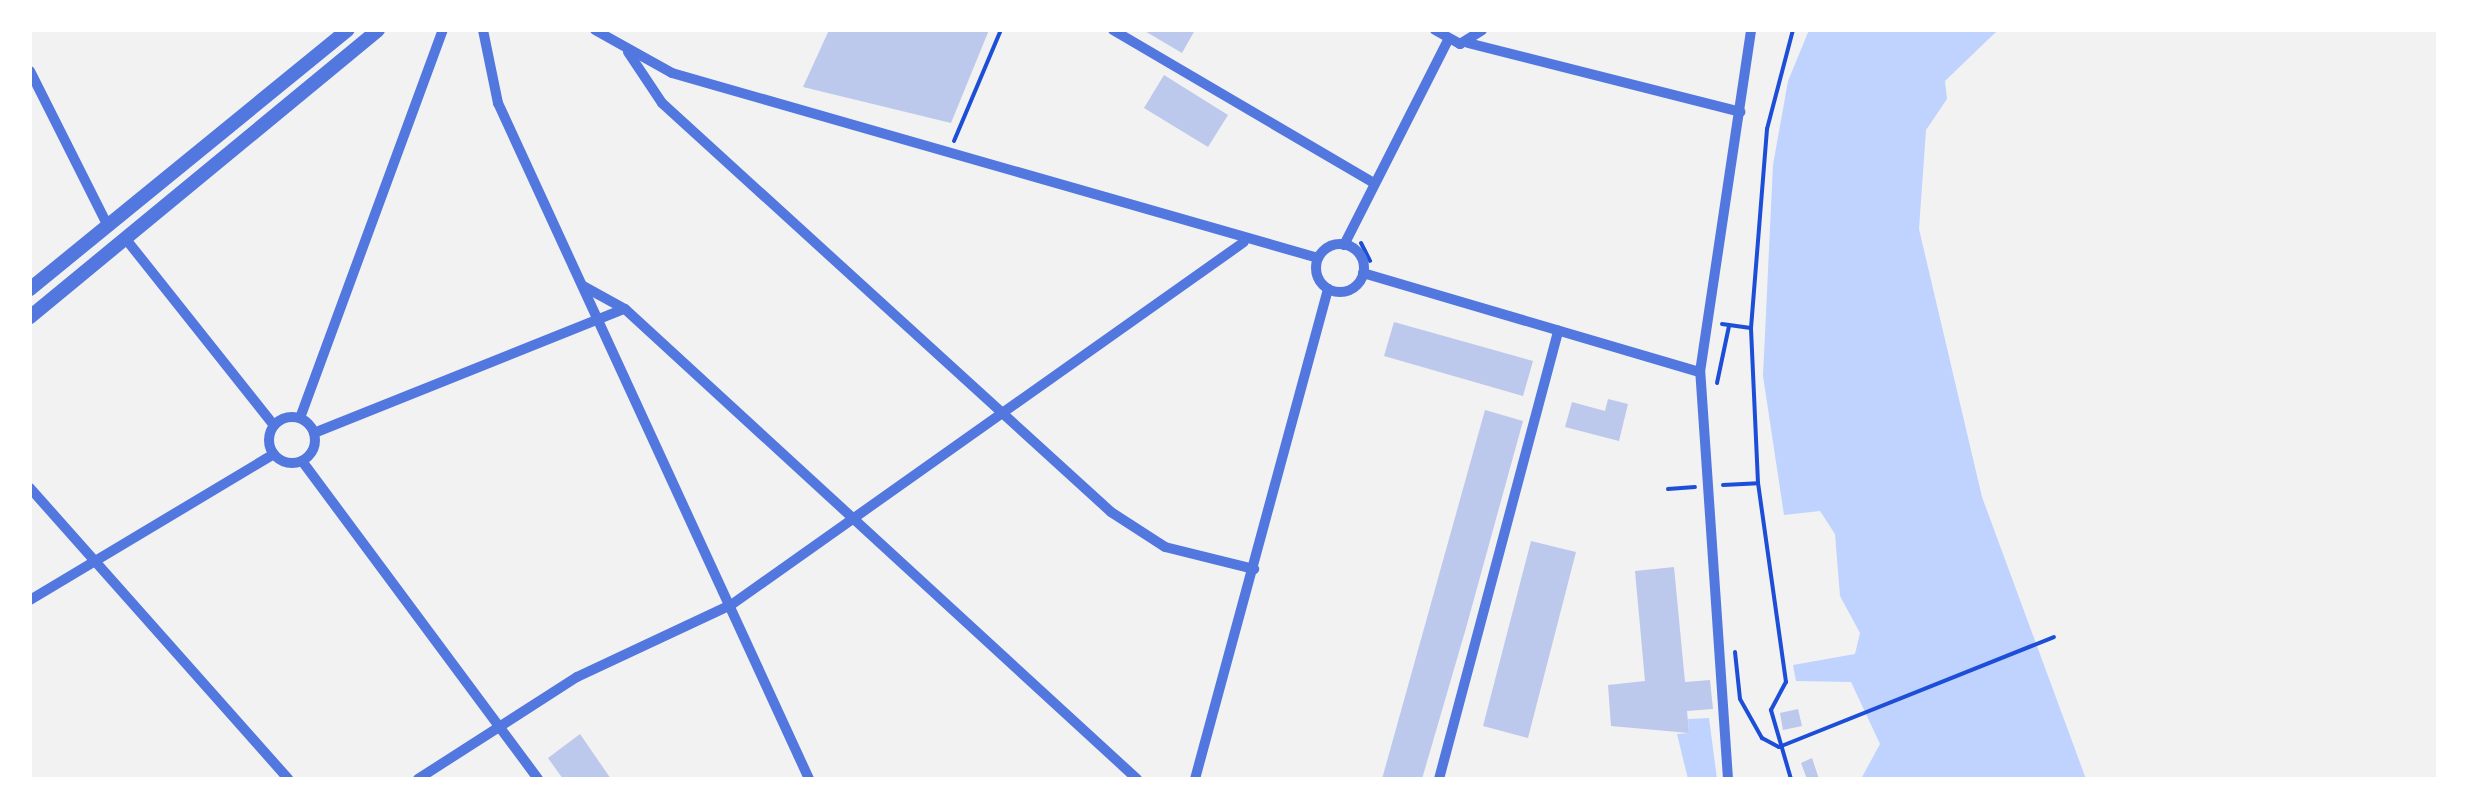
<!DOCTYPE html>
<html>
<head>
<meta charset="utf-8">
<style>
  body { margin:0 }
  #map { position:relative; width:2468px; height:809px; overflow:hidden; background:#f2f2f2; font-family:"Public Sans",sans-serif }
  div>[style] { position:absolute }
  [style*='--x'] { left:calc(var(--x)*1px); top:calc(var(--y)*1px); width:calc(var(--w)*1px); rotate:calc(var(--a)*1deg) }
  .water>* { inset:0; background:#bfd3fe }
  .building>* { inset:0; background:#bdc9ec }
  .path>* { height:4px; margin:-2px; padding:0 2px; transform-origin:2px; border-radius:2px; background:#1d4ed8 }
  .minor>* { height:10px; margin:-5px; padding:0 5px; transform-origin:5px; border-radius:5px; background:#5277de }
  .minor>.ring { margin:-5px; padding:0; box-sizing:content-box; background:none; border:10px solid #5277de; border-radius:50% }
  .tertiary>* { height:14px; margin:-7px; padding:0 7px; transform-origin:7px; border-radius:7px; background:#5277de }
  span { translate:-50% -50%; white-space:nowrap; text-align:center; line-height:1.15; -webkit-text-stroke:9px #fff; paint-order:stroke }
  .frame { position:absolute; inset:0; border:32px solid #fff; pointer-events:none }
</style>
</head>
<body>
<div id="map">
  <div class="water">
    <div style="clip-path:polygon(1809px 30px,1998px 30px,1945px 81px,1947px 99px,1926px 130px,1919px 229px,1982px 497px,2086px 779px,1861px 779px,1880px 744px,1851px 682px,1796px 681px,1793px 665px,1855px 654px,1860px 633px,1840px 596px,1835px 534px,1820px 511px,1784px 515px,1763px 376px,1773px 165px,1788px 81px)"></div>
    <div style="clip-path:polygon(1709px 718px,1717px 779px,1688px 779px,1677px 734px,1689px 733px,1688px 719px)"></div>
  </div>
  <div class="building">
    <div style="clip-path:polygon(829px 30px,989px 30px,951px 123px,803px 87px)"></div>
    <div style="clip-path:polygon(1143px 30px,1195px 30px,1182px 53px)"></div>
    <div style="clip-path:polygon(1164px 75px,1228px 115px,1208px 147px,1144px 108px)"></div>
    <div style="clip-path:polygon(1394px 322px,1533px 361px,1523px 396px,1384px 356px)"></div>
    <div style="clip-path:polygon(1608px 399px,1628px 404px,1619px 441px,1565px 427px,1572px 402px,1605px 411px)"></div>
    <div style="clip-path:polygon(1485px 410px,1523px 421px,1466px 628px,1422px 779px,1382px 779px)"></div>
    <div style="clip-path:polygon(1531px 541px,1576px 552px,1528px 738px,1483px 726px)"></div>
    <div style="clip-path:polygon(1674px 567px,1685px 682px,1710px 680px,1713px 709px,1687px 711px,1689px 733px,1611px 726px,1608px 685px,1645px 681px,1635px 571px)"></div>
    <div style="clip-path:polygon(1798px 709px,1802px 726px,1783px 730px,1780px 713px)"></div>
    <div style="clip-path:polygon(580px 734px,611px 779px,563px 779px,548px 758px)"></div>
    <div style="clip-path:polygon(1812px 758px,1819px 779px,1807px 779px,1801px 763px)"></div>
  </div>
  <div class="path">
    <div style="--x:954;--y:141;--w:121;--a:-67.1"></div>
    <div style="--x:1361;--y:243;--w:20;--a:63"></div>
    <div style="--x:1722;--y:324;--w:29;--a:8"></div>
    <div style="--x:1717;--y:383;--w:58;--a:-78.1"></div>
    <div style="--x:1723;--y:485;--w:35;--a:-3"></div>
    <div style="--x:1668;--y:489;--w:27;--a:-4"></div>
    <div style="--x:1735;--y:652;--w:47;--a:83.9"></div>
    <div style="--x:1740;--y:699;--w:45;--a:60.6"></div>
    <div style="--x:1762;--y:738;--w:19;--a:28"></div>
    <div style="--x:1779;--y:747;--w:296;--a:-21.8"></div>
    <div style="--x:1791;--y:779;--w:72;--a:-106.2"></div>
    <div style="--x:1771;--y:710;--w:32;--a:-62"></div>
    <div style="--x:1786;--y:682;--w:201;--a:-98"></div>
    <div style="--x:1758;--y:483;--w:155;--a:-92.6"></div>
    <div style="--x:1751;--y:328;--w:200;--a:-85.4"></div>
    <div style="--x:1767;--y:129;--w:102;--a:-75.3"></div>
  </div>
  <div class="minor">
    <div style="--x:483;--y:30;--w:75;--a:78.4"></div>
    <div style="--x:498;--y:103;--w:744;--a:65.29"></div>
    <div style="--x:595;--y:30;--w:88;--a:29.2"></div>
    <div style="--x:672;--y:73;--w:672;--a:15.98"></div>
    <div style="--x:1113;--y:30;--w:300;--a:30.4"></div>
    <div style="--x:1435;--y:30;--w:29;--a:29"></div>
    <div style="--x:1460;--y:44;--w:26;--a:-32"></div>
    <div style="--x:1468;--y:43;--w:281;--a:14.2"></div>
    <div style="--x:628;--y:52;--w:61;--a:56.3"></div>
    <div style="--x:662;--y:103;--w:607;--a:42.33"></div>
    <div style="--x:1111;--y:512;--w:64;--a:32.9"></div>
    <div style="--x:1165;--y:547;--w:92;--a:13.9"></div>
    <div style="--x:30;--y:71;--w:174;--a:63.3"></div>
    <div style="--x:125;--y:238;--w:239;--a:51.5"></div>
    <div class="ring" style="left:1316px;top:244px;width:38px;height:38px"></div>
    <div style="--x:1344;--y:245;--w:228;--a:-63.1"></div>
    <div style="--x:1363;--y:273;--w:351;--a:16.4"></div>
    <div style="--x:583;--y:286;--w:48;--a:28.7"></div>
    <div style="--x:625;--y:309;--w:695;--a:42.55"></div>
    <div class="ring" style="left:269px;top:417px;width:36px;height:36px"></div>
    <div style="--x:300;--y:418;--w:414;--a:-69.8"></div>
    <div style="--x:314;--y:433;--w:334;--a:-21.8"></div>
    <div style="--x:302;--y:461;--w:396;--a:53.4"></div>
    <div style="--x:30;--y:488;--w:389;--a:48.4"></div>
    <div style="--x:30;--y:600;--w:284;--a:-30.9"></div>
    <div style="--x:418;--y:779;--w:189;--a:-32.7"></div>
    <div style="--x:577;--y:677;--w:170;--a:-25.1"></div>
    <div style="--x:731;--y:605;--w:628;--a:-35.28"></div>
    <div style="--x:1195;--y:779;--w:508;--a:-74.81"></div>
    <div style="--x:1439;--y:779;--w:464;--a:-75.1"></div>
    <div style="--x:1728;--y:779;--w:408;--a:-93.9"></div>
    <div style="--x:1700;--y:372;--w:346;--a:-81.5"></div>
  </div>
  <div class="tertiary">
    <div style="--x:30;--y:289;--w:410;--a:-39.2"></div>
    <div style="--x:30;--y:317;--w:451;--a:-39.5"></div>
  </div>
  <div class="frame"></div>
</div>
</body>
</html>
